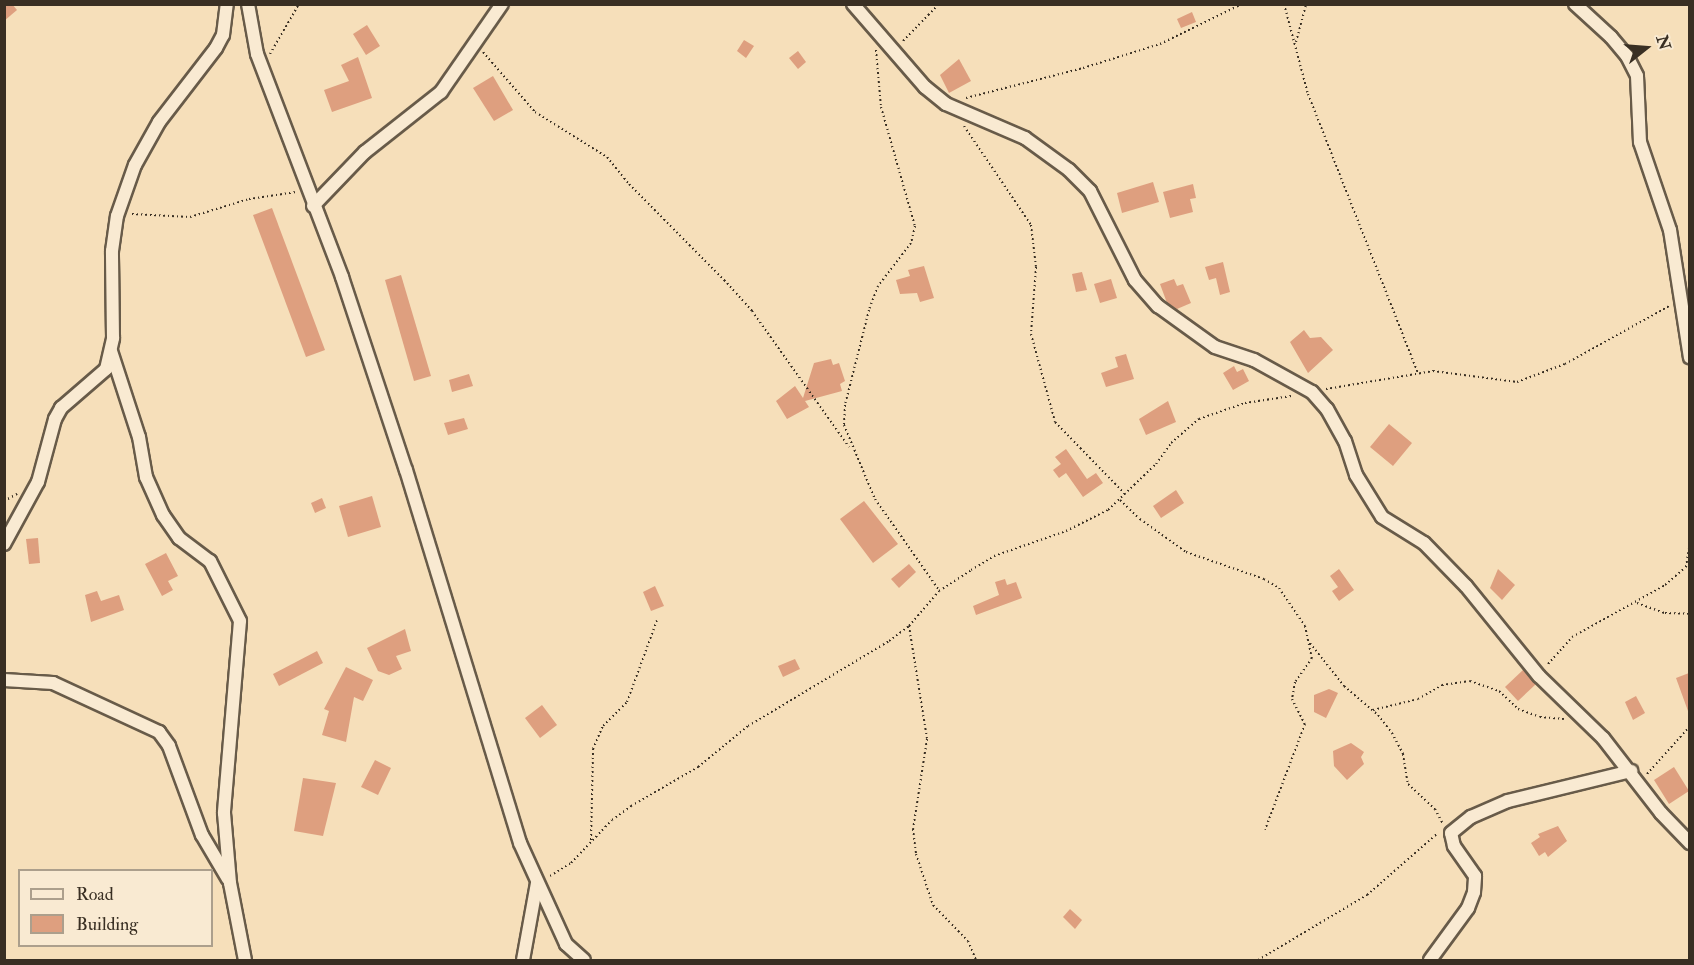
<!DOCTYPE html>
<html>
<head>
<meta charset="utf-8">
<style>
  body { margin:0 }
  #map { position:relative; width:1694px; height:965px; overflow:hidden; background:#f6dfba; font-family:"IM FELL Double Pica",serif }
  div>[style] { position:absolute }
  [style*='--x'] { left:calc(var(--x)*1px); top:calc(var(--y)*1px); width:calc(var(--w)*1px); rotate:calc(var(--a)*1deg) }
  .building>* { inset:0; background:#de9f7f }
  .path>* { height:2px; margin-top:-1px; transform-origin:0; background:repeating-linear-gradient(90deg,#392f23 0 1.5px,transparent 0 4.5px) }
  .roads { filter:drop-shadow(2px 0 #685b49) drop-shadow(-2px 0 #685b49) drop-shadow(0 2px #685b49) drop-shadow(0 -2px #685b49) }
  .minor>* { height:12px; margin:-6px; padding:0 6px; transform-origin:6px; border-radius:6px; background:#f9ead2 }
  span { translate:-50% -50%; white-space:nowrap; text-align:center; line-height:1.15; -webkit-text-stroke:5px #f9ead2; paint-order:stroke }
  .frame { position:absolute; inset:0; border:6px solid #392f23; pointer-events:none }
  .legend { position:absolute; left:18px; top:869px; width:195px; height:78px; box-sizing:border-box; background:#f9ead2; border:2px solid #ac9f8c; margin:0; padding:8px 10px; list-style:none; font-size:18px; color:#392f23 }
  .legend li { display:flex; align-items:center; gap:12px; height:30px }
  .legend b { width:30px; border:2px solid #ac9f8c }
  .north { position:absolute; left:1616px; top:18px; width:60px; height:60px; -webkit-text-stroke:4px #f9ead2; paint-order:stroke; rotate:73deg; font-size:16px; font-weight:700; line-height:24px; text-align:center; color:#392f23 }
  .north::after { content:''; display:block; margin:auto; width:21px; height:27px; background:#392f23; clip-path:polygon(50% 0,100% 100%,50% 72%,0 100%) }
</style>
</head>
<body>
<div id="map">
  <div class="building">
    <div style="clip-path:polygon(4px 4px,12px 4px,17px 10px,4px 21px)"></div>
    <div style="clip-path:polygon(1192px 12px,1196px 22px,1181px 28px,1177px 19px)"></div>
    <div style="clip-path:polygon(367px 25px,380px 46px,366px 55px,353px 34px)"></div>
    <div style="clip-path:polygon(744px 40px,754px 46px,746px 58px,737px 51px)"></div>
    <div style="clip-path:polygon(798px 51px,806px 62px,798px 69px,789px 58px)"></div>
    <div style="clip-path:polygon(358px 57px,372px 98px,332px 112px,324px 90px,349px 81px,341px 65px)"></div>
    <div style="clip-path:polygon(959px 59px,971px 81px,949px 93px,940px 75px)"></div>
    <div style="clip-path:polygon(493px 76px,513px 110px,494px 121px,473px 88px)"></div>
    <div style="clip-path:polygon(1153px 182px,1159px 202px,1122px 213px,1117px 193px)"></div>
    <div style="clip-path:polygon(1193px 184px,1196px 198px,1190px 199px,1193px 212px,1170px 218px,1163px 192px)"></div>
    <div style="clip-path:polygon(272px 208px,325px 350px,306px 357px,253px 215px)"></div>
    <div style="clip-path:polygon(1223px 262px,1230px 292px,1220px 295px,1216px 278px,1209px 280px,1205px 267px)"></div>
    <div style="clip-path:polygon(924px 266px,934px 298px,920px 302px,917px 293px,900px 294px,896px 280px,910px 276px,908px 270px)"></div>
    <div style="clip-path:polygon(1082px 272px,1087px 290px,1076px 292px,1072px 274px)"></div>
    <div style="clip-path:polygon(401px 275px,431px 376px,414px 381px,385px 280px)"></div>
    <div style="clip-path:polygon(1111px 279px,1117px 298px,1100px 303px,1094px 284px)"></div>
    <div style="clip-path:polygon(1174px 279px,1177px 286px,1183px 284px,1191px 303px,1177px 309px,1167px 303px,1160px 284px)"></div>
    <div style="clip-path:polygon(1304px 330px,1310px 338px,1321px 337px,1333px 350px,1308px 373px,1290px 342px)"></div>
    <div style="clip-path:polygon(1126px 354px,1134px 379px,1106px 387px,1101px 373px,1118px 367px,1115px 357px)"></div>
    <div style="clip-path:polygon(831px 359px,833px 365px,839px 363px,845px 381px,840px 384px,842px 391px,805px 401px,809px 407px,787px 419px,776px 401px,795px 386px,803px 398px,814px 363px)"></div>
    <div style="clip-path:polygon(1234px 366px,1237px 372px,1243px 369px,1249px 381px,1233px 390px,1223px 373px)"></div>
    <div style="clip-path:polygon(469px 374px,473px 386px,452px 392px,449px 380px)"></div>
    <div style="clip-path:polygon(1168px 401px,1176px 422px,1146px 435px,1139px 419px)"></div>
    <div style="clip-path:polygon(464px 418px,468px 429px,448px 435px,444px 423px)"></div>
    <div style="clip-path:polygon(1389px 424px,1412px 443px,1393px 466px,1370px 447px)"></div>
    <div style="clip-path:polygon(1066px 449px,1087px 479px,1096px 473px,1103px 483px,1083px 497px,1066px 473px,1059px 478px,1053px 470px,1061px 464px,1055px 457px)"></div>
    <div style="clip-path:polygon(1176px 490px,1184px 503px,1161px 518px,1153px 506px)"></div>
    <div style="clip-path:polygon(372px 496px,381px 527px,348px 537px,339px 506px)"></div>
    <div style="clip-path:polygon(322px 498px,326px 508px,315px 513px,311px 503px)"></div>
    <div style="clip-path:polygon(864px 501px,898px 544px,873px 563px,840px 519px)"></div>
    <div style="clip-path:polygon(38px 538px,40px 563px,29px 564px,26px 539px)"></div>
    <div style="clip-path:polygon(166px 553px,178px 576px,168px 581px,173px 590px,162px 596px,145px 564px)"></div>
    <div style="clip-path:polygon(909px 564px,916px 572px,899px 588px,891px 579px)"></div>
    <div style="clip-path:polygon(1339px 569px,1354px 590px,1339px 601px,1332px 591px,1338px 587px,1330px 576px)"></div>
    <div style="clip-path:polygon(1498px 569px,1515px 585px,1502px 600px,1490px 588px)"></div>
    <div style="clip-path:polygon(1005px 579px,1007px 585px,1016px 582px,1022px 598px,976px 615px,973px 606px,999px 595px,995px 582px)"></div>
    <div style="clip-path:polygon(655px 586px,664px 606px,651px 611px,643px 592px)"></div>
    <div style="clip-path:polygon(97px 591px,101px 601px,119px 595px,124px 610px,91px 622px,85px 595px)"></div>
    <div style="clip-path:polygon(405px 629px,411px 651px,396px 656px,402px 669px,389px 675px,378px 671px,367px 648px)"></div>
    <div style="clip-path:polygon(317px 651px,323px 663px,279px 686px,273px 674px)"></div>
    <div style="clip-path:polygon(795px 659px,800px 669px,783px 677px,778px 666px)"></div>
    <div style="clip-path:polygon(346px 667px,373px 680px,363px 701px,354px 697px,346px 742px,322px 735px,329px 711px,324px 709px)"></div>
    <div style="clip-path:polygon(1523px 670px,1536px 684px,1518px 701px,1505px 687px)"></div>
    <div style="clip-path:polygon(1689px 673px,1689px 711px,1688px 711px,1676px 678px)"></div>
    <div style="clip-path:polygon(1329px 689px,1338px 693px,1326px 718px,1314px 712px,1314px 695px)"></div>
    <div style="clip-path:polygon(1636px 696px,1645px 713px,1633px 720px,1625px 702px)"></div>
    <div style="clip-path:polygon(542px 705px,557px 725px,540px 738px,525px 718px)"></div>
    <div style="clip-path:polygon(1351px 743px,1364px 752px,1361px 757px,1364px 764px,1347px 780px,1334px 766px,1333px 751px)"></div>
    <div style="clip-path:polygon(375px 760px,391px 768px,378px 795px,361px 787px)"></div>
    <div style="clip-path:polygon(1674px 767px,1689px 791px,1669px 804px,1654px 780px)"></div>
    <div style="clip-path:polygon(303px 778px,336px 783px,323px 836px,294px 831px)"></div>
    <div style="clip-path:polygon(1558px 826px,1567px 841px,1548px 857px,1545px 852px,1539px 856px,1531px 843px,1540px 837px,1538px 834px)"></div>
    <div style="clip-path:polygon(1070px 909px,1082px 920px,1075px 929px,1063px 917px)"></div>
  </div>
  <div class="path">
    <div style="--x:1284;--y:4;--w:93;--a:75.1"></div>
    <div style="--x:1308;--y:94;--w:300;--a:68.5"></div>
    <div style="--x:903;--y:41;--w:52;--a:-45.8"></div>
    <div style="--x:1296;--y:42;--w:39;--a:-75"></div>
    <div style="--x:876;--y:50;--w:57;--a:85"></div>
    <div style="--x:881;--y:107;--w:124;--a:74.1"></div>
    <div style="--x:915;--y:226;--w:17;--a:103"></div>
    <div style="--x:911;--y:243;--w:54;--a:127.5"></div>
    <div style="--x:878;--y:286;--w:26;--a:111"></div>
    <div style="--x:869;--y:310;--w:98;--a:104.2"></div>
    <div style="--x:845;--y:405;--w:20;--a:93"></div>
    <div style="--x:844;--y:425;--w:80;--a:67.3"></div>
    <div style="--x:875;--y:499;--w:111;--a:54.9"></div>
    <div style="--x:483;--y:52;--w:79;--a:49.1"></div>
    <div style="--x:535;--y:112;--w:85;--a:32"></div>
    <div style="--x:607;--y:157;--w:35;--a:51"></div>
    <div style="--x:629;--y:184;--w:139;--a:45.3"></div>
    <div style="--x:727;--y:283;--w:38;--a:48"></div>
    <div style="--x:752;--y:311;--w:167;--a:54.5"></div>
    <div style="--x:270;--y:54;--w:58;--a:-59.9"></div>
    <div style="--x:966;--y:98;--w:121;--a:-14.4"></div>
    <div style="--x:1083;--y:68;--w:81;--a:-17.3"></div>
    <div style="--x:1160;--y:44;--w:91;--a:-26"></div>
    <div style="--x:964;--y:126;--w:120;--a:55.9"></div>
    <div style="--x:1031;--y:225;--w:42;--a:83.2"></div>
    <div style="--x:1036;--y:267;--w:67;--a:94.3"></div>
    <div style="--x:1031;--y:334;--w:91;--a:74.7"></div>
    <div style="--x:1055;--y:422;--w:102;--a:45.8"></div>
    <div style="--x:132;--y:214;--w:58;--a:3"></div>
    <div style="--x:190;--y:217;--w:62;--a:-17"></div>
    <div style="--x:249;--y:199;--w:48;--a:-8.5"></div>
    <div style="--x:1326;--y:389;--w:109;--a:-9.5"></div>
    <div style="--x:1433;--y:371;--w:85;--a:7.5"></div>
    <div style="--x:1517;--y:382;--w:51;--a:-20.6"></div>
    <div style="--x:1565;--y:364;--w:119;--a:-29.1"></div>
    <div style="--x:1120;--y:500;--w:28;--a:44"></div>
    <div style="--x:1140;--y:519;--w:57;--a:35.7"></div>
    <div style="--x:1186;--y:552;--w:83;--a:19.1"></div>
    <div style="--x:1264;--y:579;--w:17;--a:31"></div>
    <div style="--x:1279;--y:588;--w:46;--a:55.6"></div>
    <div style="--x:1305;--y:626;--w:33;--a:78"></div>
    <div style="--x:1312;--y:658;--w:29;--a:125"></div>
    <div style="--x:1295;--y:682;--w:17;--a:100"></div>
    <div style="--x:1292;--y:699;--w:28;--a:63"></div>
    <div style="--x:1305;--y:724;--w:113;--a:110.7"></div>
    <div style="--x:4;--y:501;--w:15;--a:-28"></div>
    <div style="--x:1637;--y:603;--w:30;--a:20"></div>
    <div style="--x:1665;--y:613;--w:25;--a:2"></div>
    <div style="--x:909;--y:626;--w:114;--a:80.9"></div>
    <div style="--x:927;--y:739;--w:91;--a:98.8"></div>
    <div style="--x:913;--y:829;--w:25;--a:83"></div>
    <div style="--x:916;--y:854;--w:54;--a:71.6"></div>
    <div style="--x:933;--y:905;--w:50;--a:45.8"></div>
    <div style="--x:968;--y:941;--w:21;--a:67"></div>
    <div style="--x:1310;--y:643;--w:55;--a:51.7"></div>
    <div style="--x:1344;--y:686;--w:45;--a:40.5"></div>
    <div style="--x:1378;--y:715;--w:23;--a:52"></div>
    <div style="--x:1392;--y:733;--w:24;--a:62"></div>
    <div style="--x:1403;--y:754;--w:30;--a:81"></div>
    <div style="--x:1408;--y:784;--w:37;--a:43"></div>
    <div style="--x:1435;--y:809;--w:17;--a:62"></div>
    <div style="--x:1548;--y:664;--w:36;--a:-48"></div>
    <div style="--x:1572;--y:637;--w:107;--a:-29.2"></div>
    <div style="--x:1665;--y:585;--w:28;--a:-41"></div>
    <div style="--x:1686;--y:567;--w:24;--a:-81"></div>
    <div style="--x:1373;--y:710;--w:46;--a:-13.7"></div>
    <div style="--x:1418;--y:699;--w:28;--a:-30"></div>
    <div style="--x:1442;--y:685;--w:28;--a:-8"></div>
    <div style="--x:1470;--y:681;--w:31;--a:19"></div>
    <div style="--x:1499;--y:691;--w:26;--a:43"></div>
    <div style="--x:1518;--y:709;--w:23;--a:20"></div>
    <div style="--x:1540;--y:717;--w:24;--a:5"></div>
    <div style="--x:1647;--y:774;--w:64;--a:-48.1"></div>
    <div style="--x:591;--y:840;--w:91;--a:-88.7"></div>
    <div style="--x:593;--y:749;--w:25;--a:-67"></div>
    <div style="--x:603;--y:726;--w:34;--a:-45"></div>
    <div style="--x:627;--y:702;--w:87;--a:-69.9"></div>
    <div style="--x:550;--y:876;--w:25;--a:-32"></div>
    <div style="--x:571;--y:863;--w:59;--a:-46.4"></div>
    <div style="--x:612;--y:820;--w:24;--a:-36"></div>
    <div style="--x:631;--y:806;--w:78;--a:-30.2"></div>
    <div style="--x:698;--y:767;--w:65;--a:-39.4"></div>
    <div style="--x:748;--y:726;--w:165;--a:-31.1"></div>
    <div style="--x:889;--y:641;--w:25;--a:-37"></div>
    <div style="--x:909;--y:626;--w:46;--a:-49.4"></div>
    <div style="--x:939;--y:591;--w:38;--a:-33"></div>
    <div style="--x:971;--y:570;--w:27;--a:-31"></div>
    <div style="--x:994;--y:556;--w:76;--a:-19.1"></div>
    <div style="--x:1066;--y:531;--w:47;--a:-26.6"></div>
    <div style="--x:1108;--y:510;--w:66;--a:-43.8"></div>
    <div style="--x:1156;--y:464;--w:26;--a:-54"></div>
    <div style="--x:1171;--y:443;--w:37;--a:-41"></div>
    <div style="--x:1199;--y:419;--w:49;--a:-19.2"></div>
    <div style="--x:1245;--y:403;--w:47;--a:-8.7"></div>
    <div style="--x:1258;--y:960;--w:127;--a:-30.8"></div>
    <div style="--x:1367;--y:895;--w:93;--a:-41.1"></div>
  </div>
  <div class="roads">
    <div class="minor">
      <div style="--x:248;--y:4;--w:51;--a:79.8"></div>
      <div style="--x:257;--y:54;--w:239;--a:69.1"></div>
      <div style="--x:342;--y:277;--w:203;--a:71.7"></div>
      <div style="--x:406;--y:470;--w:390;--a:73"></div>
      <div style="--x:520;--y:843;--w:111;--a:65.5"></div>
      <div style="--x:566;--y:944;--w:24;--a:42"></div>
      <div style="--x:853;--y:4;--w:110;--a:49.1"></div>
      <div style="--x:925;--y:87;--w:27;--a:39"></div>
      <div style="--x:946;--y:104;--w:86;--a:23.3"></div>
      <div style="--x:1025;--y:138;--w:54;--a:36"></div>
      <div style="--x:1069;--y:170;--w:30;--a:45"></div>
      <div style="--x:1090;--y:191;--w:100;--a:63.2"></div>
      <div style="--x:1135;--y:280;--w:35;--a:49"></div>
      <div style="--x:1158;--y:306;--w:70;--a:35.7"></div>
      <div style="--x:1215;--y:347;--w:41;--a:18.4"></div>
      <div style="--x:1254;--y:360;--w:66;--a:28.9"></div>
      <div style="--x:1312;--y:392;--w:23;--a:49"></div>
      <div style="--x:1327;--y:409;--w:37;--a:61"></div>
      <div style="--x:1345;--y:441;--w:36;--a:72"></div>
      <div style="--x:1356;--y:475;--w:49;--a:58.2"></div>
      <div style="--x:1382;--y:517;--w:49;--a:31.8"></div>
      <div style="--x:1424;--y:543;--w:60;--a:45.7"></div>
      <div style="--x:1466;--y:586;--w:116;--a:51"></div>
      <div style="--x:1539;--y:676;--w:89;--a:44.1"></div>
      <div style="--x:1603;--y:738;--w:95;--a:52.3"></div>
      <div style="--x:1661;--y:813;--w:42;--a:46"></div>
      <div style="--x:1575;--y:4;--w:49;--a:42.5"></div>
      <div style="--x:1611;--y:37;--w:25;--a:50"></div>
      <div style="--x:1627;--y:56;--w:22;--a:63"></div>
      <div style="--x:1637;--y:76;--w:66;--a:87.4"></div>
      <div style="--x:1640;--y:142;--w:93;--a:71.2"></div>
      <div style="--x:1670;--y:230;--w:129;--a:81.1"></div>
      <div style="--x:313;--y:206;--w:75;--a:-46.1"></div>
      <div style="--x:365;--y:152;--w:97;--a:-38.3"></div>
      <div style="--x:441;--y:92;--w:107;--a:-55.3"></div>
      <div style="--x:111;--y:351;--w:90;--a:72"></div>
      <div style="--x:139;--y:437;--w:41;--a:80.1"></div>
      <div style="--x:146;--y:477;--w:42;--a:65.9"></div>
      <div style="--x:163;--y:515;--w:28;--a:55"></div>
      <div style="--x:179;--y:538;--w:39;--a:37"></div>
      <div style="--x:210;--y:561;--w:67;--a:63.4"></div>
      <div style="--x:240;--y:621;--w:193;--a:94.8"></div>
      <div style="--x:224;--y:813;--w:70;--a:85.1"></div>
      <div style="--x:230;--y:883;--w:78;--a:79"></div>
      <div style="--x:4;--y:544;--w:71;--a:-61.3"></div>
      <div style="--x:38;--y:482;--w:65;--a:-74.9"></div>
      <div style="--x:55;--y:419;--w:13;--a:-61"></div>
      <div style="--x:61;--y:408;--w:60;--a:-40.9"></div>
      <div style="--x:106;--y:369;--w:32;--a:-77"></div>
      <div style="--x:113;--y:338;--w:87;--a:-90.7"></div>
      <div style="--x:112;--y:251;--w:35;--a:-82"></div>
      <div style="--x:117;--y:216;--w:54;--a:-70.6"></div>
      <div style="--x:135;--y:165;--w:49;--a:-60.8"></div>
      <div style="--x:159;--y:122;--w:93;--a:-52.4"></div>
      <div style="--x:216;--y:48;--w:15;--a:-62"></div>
      <div style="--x:223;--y:35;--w:31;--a:-83"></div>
      <div style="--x:4;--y:680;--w:49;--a:3.5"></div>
      <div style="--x:53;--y:683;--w:117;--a:24.8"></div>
      <div style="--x:159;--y:732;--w:17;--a:54"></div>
      <div style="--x:169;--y:746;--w:95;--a:69.7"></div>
      <div style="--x:202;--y:835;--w:51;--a:59.4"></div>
      <div style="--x:523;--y:960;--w:78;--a:-79.7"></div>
      <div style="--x:1430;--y:960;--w:64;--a:-53.8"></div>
      <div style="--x:1468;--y:908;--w:17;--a:-69"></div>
      <div style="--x:1474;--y:892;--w:16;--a:-86"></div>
      <div style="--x:1475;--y:876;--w:37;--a:-125"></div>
      <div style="--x:1454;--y:846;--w:13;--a:-103"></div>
      <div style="--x:1451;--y:833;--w:26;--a:-39"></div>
      <div style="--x:1471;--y:817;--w:40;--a:-23.4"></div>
      <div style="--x:1508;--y:801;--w:127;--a:-13.7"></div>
    </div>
  </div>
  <div class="frame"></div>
  <ul class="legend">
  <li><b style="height:8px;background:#f9ead2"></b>Road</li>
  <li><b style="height:16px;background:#de9f7f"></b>Building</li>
  </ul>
  <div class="north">N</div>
</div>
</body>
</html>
